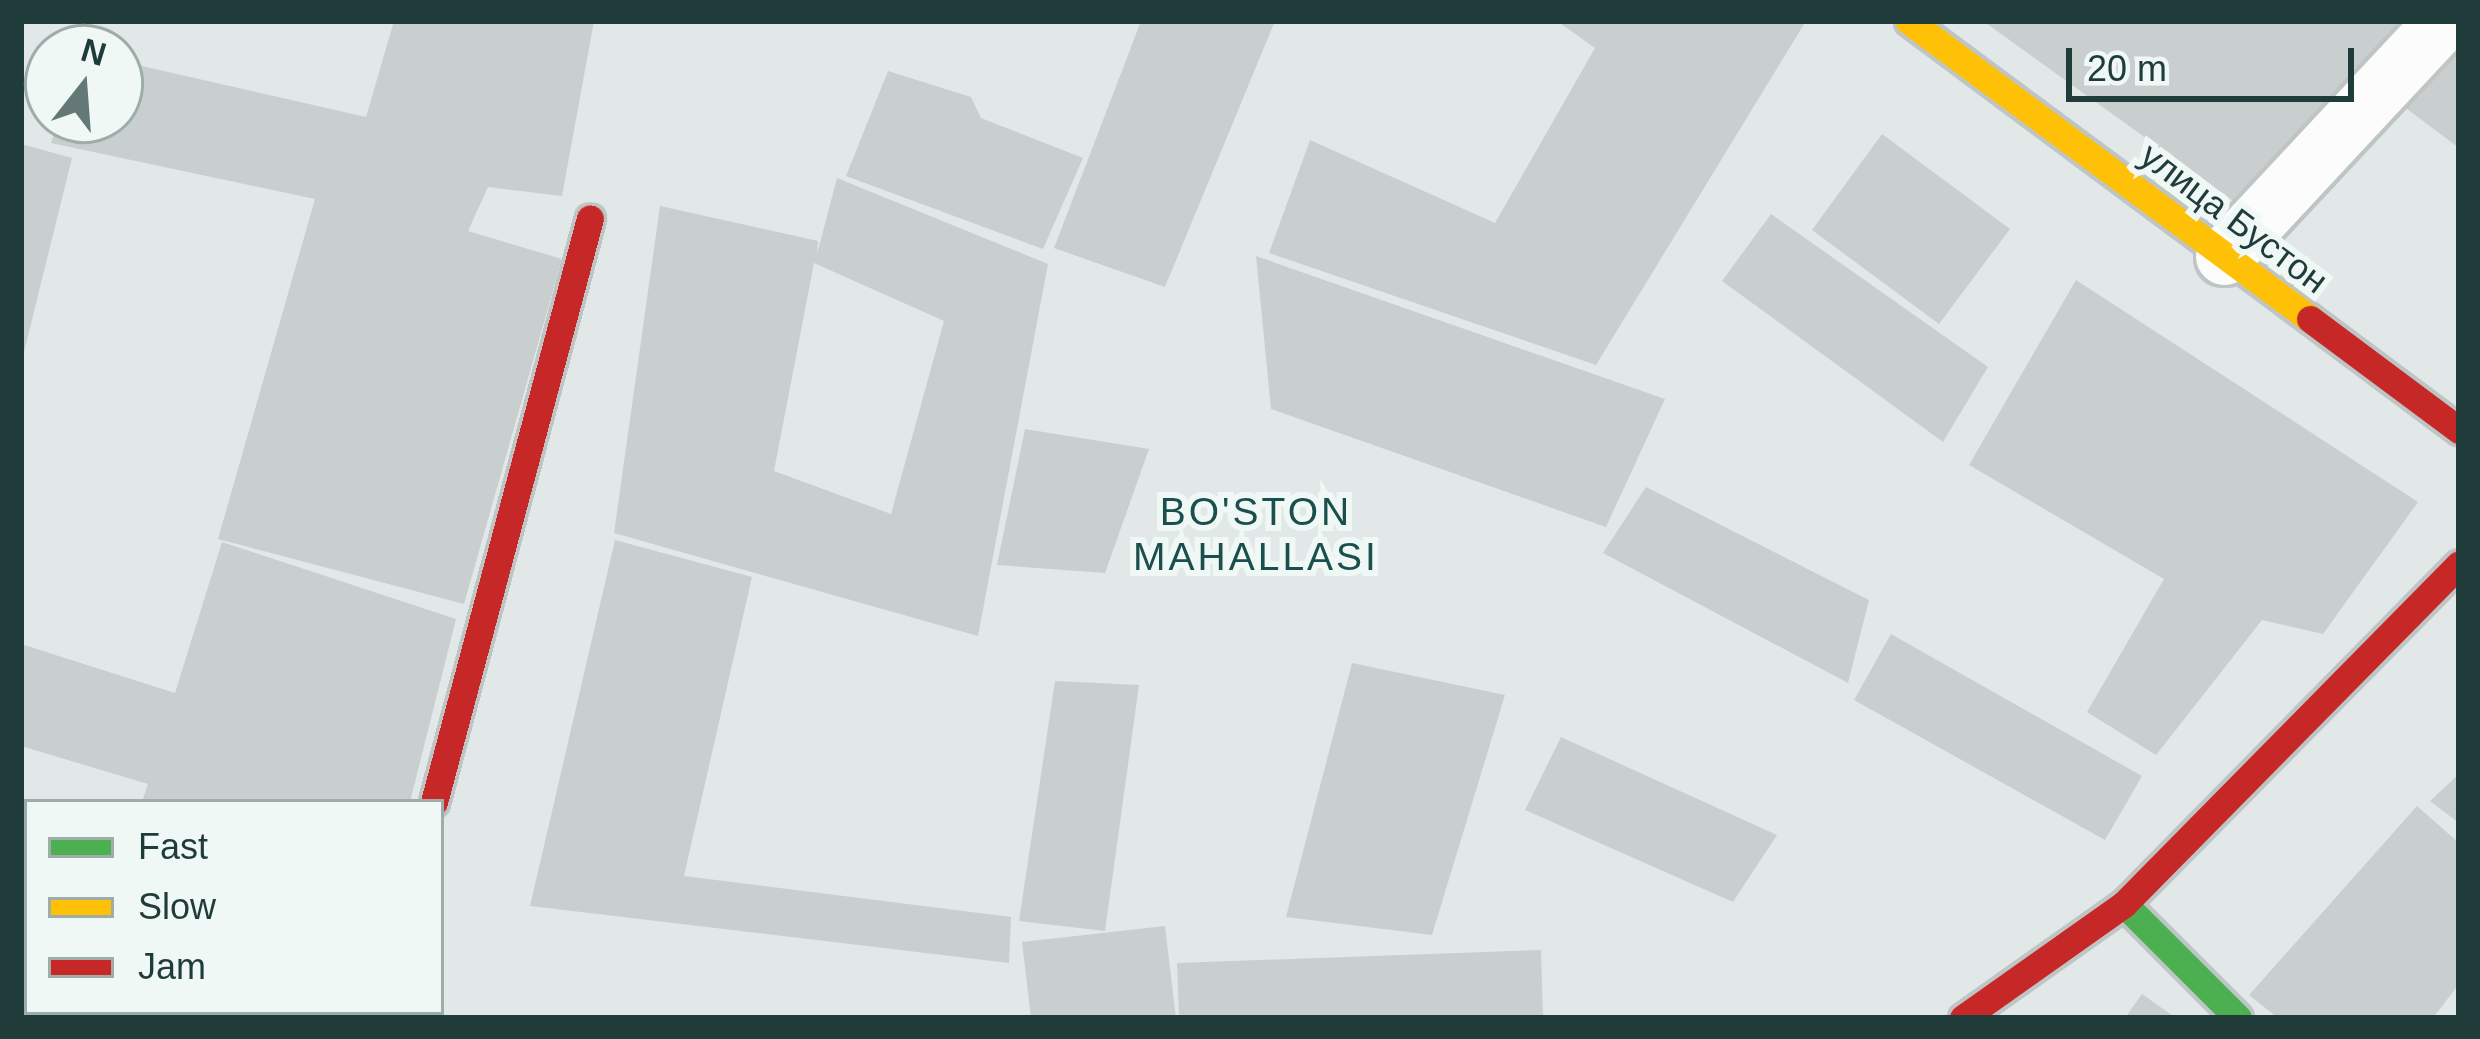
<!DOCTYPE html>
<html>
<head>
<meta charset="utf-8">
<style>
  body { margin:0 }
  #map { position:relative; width:2480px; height:1039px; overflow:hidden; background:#e2e8e7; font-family:Helvetica,sans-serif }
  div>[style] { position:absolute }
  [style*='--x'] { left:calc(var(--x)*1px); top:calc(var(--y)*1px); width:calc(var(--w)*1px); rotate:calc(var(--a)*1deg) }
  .building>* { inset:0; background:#c9cfce }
  .roads { filter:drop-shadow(3px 0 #bfc5c4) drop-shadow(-3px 0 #bfc5c4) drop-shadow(0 3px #bfc5c4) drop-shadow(0 -3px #bfc5c4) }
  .lane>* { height:57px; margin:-28.5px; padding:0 28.5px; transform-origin:28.5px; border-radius:28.5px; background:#fbfcfb }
  .street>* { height:66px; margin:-33px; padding:0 33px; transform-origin:33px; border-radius:33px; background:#fbfcfb }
  .fast>* { height:27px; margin:-13.5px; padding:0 13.5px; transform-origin:13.5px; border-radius:13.5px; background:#4caf50 }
  .slow>* { height:27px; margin:-13.5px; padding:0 13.5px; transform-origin:13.5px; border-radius:13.5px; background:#ffc107 }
  .jam>* { height:27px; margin:-13.5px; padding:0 13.5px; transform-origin:13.5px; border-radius:13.5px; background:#c62828 }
  span { translate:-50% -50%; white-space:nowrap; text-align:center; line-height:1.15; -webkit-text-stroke:12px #f0f8f5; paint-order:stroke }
  .street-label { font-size:36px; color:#1f3c3a }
  .neighbourhood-label { font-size:39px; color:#1a4f4d; letter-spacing:3px }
  .frame { position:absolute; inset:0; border:24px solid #1f3c3a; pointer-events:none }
  .legend { position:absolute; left:24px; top:799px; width:420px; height:216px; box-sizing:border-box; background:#f0f8f5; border:3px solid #9cadaa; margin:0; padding:15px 21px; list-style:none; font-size:36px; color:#1f3c3a }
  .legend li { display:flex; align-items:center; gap:24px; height:60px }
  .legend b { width:60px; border:3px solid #9cadaa }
  .north { position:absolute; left:24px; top:24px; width:120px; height:120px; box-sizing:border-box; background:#f0f8f5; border:3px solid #9cadaa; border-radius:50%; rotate:17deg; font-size:33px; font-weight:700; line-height:48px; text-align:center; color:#1f3c3a }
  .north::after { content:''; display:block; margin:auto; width:42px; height:54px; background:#637877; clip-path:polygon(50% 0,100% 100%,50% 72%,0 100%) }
  .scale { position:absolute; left:2066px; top:48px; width:288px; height:54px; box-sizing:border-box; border:6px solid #1f3c3a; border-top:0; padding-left:15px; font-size:36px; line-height:42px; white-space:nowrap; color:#1f3c3a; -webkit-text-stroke:9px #f0f8f5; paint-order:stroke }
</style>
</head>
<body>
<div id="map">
  <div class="building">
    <div style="clip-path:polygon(394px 21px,594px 21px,562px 196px,488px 187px,468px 231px,562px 259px,464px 604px,218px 539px,315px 199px,51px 143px,59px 120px,120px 120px,120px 61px,366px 117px)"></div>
    <div style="clip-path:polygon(1141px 21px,1275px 21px,1165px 287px,1054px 248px)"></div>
    <div style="clip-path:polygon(1557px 21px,1806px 21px,1596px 365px,1269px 253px,1310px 140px,1495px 223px,1595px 48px)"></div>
    <div style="clip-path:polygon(1983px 21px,2417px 21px,2246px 210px)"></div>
    <div style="clip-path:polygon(2459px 47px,2459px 148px,2403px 106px)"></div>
    <div style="clip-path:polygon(888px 71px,971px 97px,981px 118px,1083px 158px,1043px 249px,846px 176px)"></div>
    <div style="clip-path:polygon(1882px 134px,2010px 229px,1939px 324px,1812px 230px)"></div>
    <div style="clip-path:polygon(21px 144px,72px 158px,23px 356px,21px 355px)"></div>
    <div style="clip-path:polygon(evenodd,837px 178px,1048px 264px,978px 636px,614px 533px,660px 206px,818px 241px,817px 254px,837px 178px,814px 263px,944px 321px,891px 514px,774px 471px,814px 263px)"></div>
    <div style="clip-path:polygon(1771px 214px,1988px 367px,1943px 442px,1722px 281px)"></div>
    <div style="clip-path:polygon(1256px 256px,1665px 399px,1606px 527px,1271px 409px)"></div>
    <div style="clip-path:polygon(2076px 280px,2418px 502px,2323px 634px,2262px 620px,2156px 755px,2087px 712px,2164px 579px,1969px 465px)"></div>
    <div style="clip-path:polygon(1025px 429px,1149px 449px,1105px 573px,997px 565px)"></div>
    <div style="clip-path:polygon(1646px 487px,1869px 600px,1848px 683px,1603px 553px)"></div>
    <div style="clip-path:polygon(615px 540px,752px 577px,684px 876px,1011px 917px,1009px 963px,530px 906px)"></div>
    <div style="clip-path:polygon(222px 542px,456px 619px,410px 802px,142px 802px,148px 784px,21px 746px,21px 644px,175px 693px)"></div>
    <div style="clip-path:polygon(1891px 634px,2142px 776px,2105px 840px,1854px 700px)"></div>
    <div style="clip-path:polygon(1352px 663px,1505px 695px,1432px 935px,1286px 917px)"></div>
    <div style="clip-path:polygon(1055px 681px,1139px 685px,1105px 931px,1019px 921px)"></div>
    <div style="clip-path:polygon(1561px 737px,1777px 835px,1733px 902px,1525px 810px)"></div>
    <div style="clip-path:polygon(2459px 774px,2459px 823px,2430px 801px)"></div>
    <div style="clip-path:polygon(2417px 806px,2459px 843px,2459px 984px,2433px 1018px,2278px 1018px,2249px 995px)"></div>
    <div style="clip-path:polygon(21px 909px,27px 1012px,289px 1018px,21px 1018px)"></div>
    <div style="clip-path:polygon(1165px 926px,1176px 1018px,1031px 1018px,1022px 942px)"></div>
    <div style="clip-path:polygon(1541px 950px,1543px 1018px,1179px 1018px,1177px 963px)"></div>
    <div style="clip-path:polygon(2142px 994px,2176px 1018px,2125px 1018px)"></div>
  </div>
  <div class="roads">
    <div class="lane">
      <div style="--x:2224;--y:256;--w:321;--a:-47"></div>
    </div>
    <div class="street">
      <div style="--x:377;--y:1018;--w:6;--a:-81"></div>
    </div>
    <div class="fast">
      <div style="--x:2124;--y:904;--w:161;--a:45"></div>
    </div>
    <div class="slow">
      <div style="--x:1909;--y:21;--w:500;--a:36.6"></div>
    </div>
    <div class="jam">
      <div style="--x:2310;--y:319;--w:186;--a:36.7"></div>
      <div style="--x:434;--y:802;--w:604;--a:-75.04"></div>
      <div style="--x:1963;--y:1018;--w:197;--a:-35.3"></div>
      <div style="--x:2124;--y:904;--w:477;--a:-45.4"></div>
    </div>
  </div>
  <div class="street-label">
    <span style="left:2234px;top:218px;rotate:37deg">улица Бустон</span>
  </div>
  <div class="neighbourhood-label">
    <span style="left:1256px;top:535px">BO'STON<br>MAHALLASI</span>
  </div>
  <div class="frame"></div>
  <ul class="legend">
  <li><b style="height:15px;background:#4caf50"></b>Fast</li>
  <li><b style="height:15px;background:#ffc107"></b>Slow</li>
  <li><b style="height:15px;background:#c62828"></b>Jam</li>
  </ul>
  <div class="north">N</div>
  <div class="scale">20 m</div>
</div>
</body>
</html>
